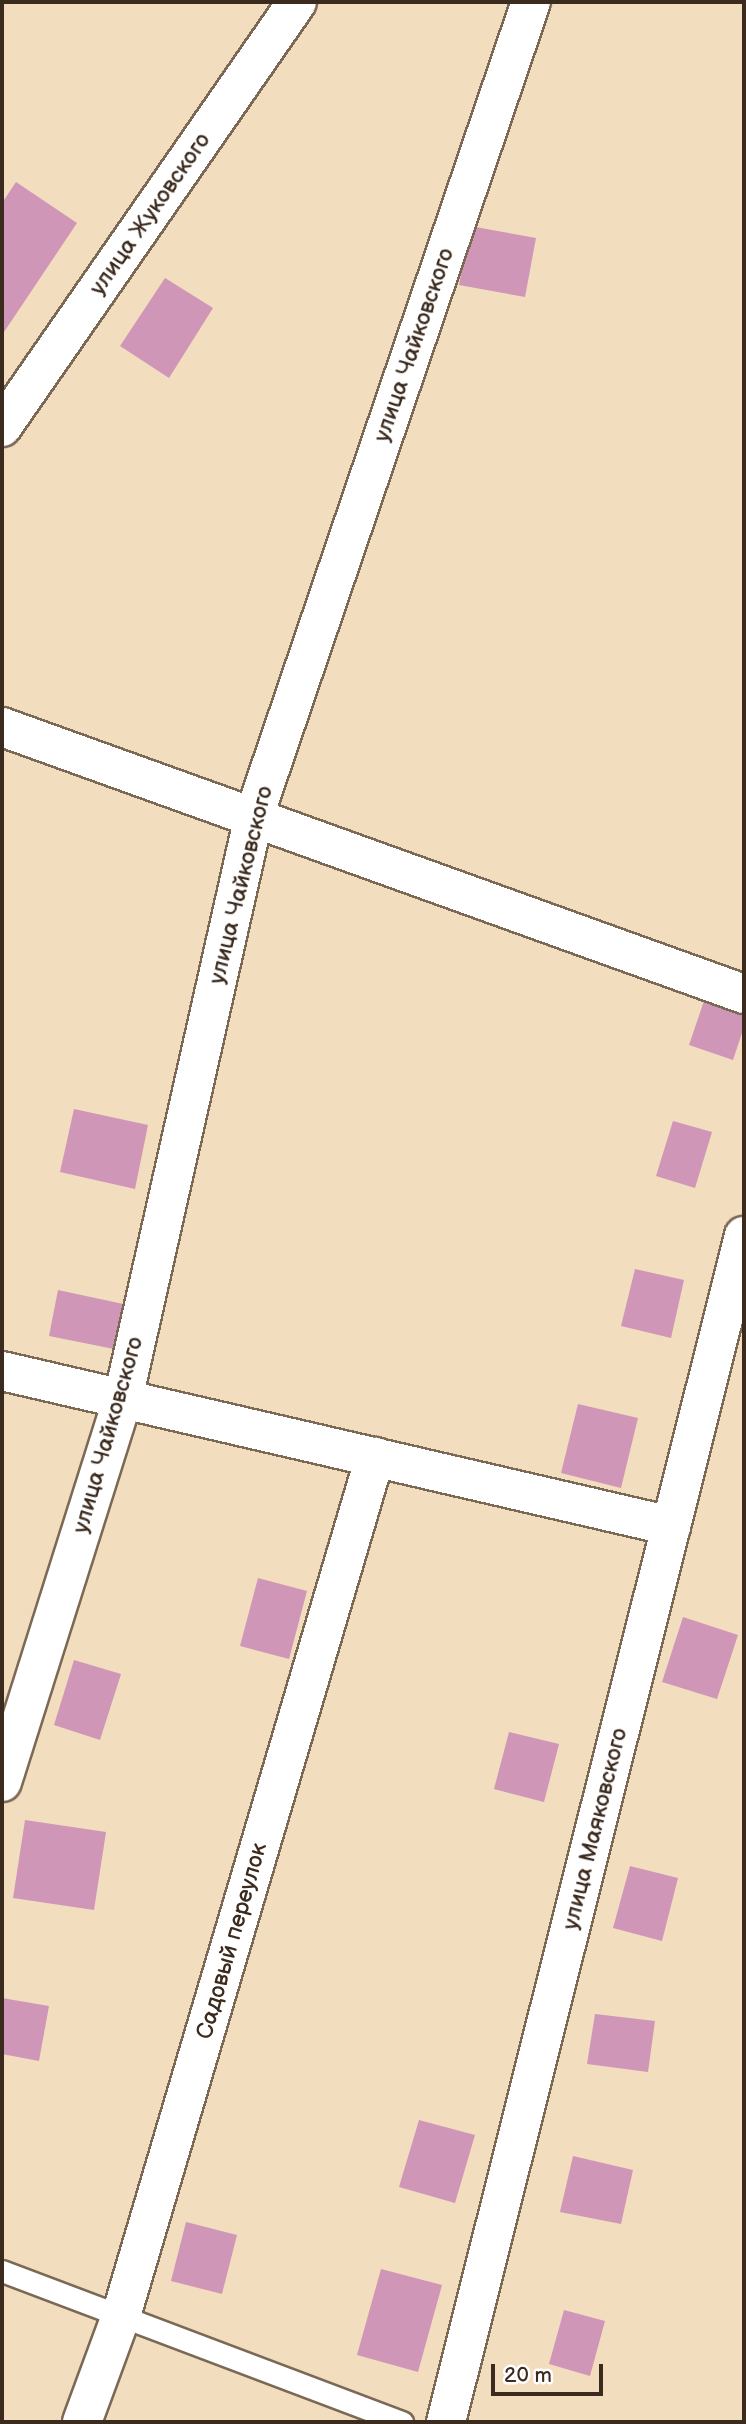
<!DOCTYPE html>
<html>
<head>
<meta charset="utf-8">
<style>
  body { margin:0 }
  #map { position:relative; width:746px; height:2424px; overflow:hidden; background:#f2ddbe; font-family:"Balsamiq Sans",sans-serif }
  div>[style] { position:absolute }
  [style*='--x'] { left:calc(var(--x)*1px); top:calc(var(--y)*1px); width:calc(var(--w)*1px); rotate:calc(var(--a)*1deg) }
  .building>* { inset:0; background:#d096b7 }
  .roads { filter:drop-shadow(2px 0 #7b6956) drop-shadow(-2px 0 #7b6956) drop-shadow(0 2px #7b6956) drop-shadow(0 -2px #7b6956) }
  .service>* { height:21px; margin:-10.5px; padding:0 10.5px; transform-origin:10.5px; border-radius:10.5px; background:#fff }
  .minor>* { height:38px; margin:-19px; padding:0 19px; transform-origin:19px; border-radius:19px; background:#fff }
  span { translate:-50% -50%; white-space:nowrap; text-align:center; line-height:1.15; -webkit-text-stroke:6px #fff; paint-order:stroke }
  .street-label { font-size:23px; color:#3b2a1e }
  .frame { position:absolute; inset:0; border:4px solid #3b2a1e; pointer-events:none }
  .scale { position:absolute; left:491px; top:2364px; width:112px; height:32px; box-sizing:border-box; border:4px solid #3b2a1e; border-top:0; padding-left:9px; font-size:21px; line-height:24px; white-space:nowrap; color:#3b2a1e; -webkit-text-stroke:5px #fff; paint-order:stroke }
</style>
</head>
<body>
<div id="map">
  <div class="building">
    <div style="clip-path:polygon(16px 182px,77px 223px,2px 335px,2px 203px)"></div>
    <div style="clip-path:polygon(470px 226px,536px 238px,525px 297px,459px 285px)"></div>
    <div style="clip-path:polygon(165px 278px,213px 308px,169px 378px,120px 346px)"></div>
    <div style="clip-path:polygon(705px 998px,744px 1011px,744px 1027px,733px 1060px,689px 1045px)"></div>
    <div style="clip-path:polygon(74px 1109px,148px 1125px,135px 1189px,60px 1172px)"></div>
    <div style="clip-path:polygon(673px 1121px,712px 1132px,695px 1188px,656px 1176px)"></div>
    <div style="clip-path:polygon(635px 1269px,684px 1280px,671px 1338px,621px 1326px)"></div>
    <div style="clip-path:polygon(58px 1290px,128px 1305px,119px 1350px,49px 1336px)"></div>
    <div style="clip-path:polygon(578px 1404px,638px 1418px,621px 1488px,561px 1473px)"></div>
    <div style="clip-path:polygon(258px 1578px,307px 1591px,289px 1659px,240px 1646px)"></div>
    <div style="clip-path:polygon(683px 1617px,738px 1635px,717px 1699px,662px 1682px)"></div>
    <div style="clip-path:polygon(74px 1660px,121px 1674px,100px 1740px,54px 1725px)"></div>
    <div style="clip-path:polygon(509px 1732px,559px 1744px,544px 1802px,494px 1789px)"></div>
    <div style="clip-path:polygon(25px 1820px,106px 1832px,94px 1910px,13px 1898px)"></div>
    <div style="clip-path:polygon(630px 1866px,678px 1878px,662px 1941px,613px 1928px)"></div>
    <div style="clip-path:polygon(2px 1998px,49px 2006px,39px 2061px,2px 2054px)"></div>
    <div style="clip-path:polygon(595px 2014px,655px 2021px,648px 2072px,587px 2064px)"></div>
    <div style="clip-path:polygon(419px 2120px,475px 2135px,455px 2203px,399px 2187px)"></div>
    <div style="clip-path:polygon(573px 2156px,633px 2170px,621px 2224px,560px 2212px)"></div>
    <div style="clip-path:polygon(186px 2222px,237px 2235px,222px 2294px,171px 2281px)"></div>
    <div style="clip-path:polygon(381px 2269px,442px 2285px,418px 2372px,357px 2355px)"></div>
    <div style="clip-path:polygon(564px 2310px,605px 2321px,590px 2376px,549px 2364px)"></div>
  </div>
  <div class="roads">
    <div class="service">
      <div style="--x:2;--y:2271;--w:428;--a:20.7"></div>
    </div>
    <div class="minor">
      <div style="--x:2;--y:427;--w:517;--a:-55.23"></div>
      <div style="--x:2;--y:727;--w:789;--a:19.79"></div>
      <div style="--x:2;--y:1371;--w:687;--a:13.04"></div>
      <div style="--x:2;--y:1782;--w:402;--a:-72.5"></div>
      <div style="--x:123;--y:1399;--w:598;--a:-77.34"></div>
      <div style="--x:254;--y:816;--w:860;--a:-71.21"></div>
      <div style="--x:82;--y:2422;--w:113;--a:-69.8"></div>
      <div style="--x:121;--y:2316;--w:896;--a:-73.53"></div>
      <div style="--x:446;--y:2422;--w:1223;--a:-75.9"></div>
    </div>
  </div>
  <div class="street-label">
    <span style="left:150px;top:214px;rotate:-55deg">улица Жуковского</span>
    <span style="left:414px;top:345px;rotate:-71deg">улица Чайковского</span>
    <span style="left:241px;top:885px;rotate:-76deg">улица Чайковского</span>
    <span style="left:108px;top:1435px;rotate:-74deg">улица Чайковского</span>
    <span style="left:595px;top:1829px;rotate:-76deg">улица Маяковского</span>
    <span style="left:232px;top:1941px;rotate:-74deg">Садовый переулок</span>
  </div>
  <div class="frame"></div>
  <div class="scale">20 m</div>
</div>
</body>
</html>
